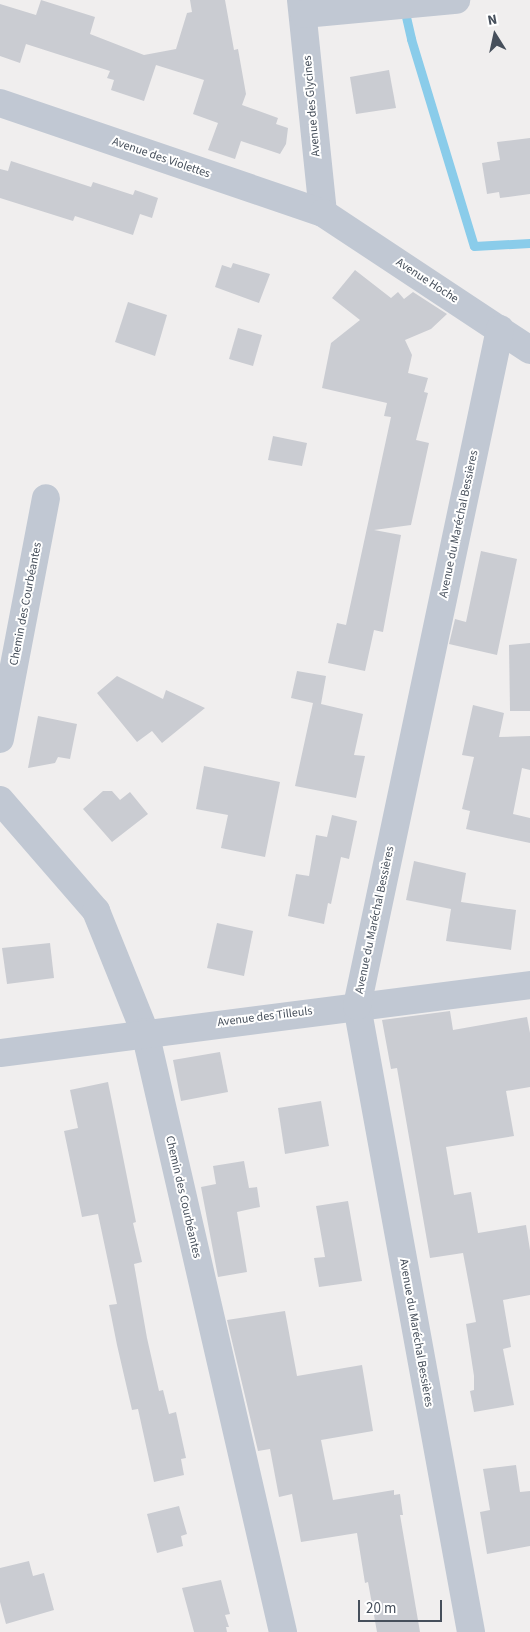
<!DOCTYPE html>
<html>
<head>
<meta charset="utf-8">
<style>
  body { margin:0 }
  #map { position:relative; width:530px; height:1632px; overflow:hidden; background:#f0eeee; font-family:"Source Sans 3",sans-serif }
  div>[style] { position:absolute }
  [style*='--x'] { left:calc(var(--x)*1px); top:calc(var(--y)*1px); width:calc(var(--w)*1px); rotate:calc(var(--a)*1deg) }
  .stream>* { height:9px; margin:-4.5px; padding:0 4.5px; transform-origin:4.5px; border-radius:4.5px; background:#8accea }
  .building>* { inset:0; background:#caccd2 }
  .minor>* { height:28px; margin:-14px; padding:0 14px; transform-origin:14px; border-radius:14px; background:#c1c8d3 }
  span { translate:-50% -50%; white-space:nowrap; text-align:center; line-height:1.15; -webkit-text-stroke:4px #fff; paint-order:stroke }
  .street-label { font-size:12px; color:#464f5b }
  .north { position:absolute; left:470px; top:10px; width:50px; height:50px; -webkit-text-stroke:4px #fff; paint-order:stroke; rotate:350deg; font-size:14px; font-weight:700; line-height:20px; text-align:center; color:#464f5b }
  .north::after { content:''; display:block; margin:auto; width:18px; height:22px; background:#464f5b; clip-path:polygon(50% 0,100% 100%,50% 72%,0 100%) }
  .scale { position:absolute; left:358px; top:1600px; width:84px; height:22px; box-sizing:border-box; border:2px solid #464f5b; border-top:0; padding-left:6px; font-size:15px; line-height:18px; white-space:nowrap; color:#464f5b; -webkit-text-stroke:4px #fff; paint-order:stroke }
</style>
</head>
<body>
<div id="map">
  <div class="stream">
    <div style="--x:404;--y:8;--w:32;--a:77"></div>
    <div style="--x:411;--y:39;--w:216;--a:73.1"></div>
    <div style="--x:474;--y:246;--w:56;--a:-3.1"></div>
  </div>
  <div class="building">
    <div style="clip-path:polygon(41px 0,95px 17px,90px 34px,144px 55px,176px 49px,187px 13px,192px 12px,190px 0,225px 0,234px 50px,238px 49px,246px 94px,242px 105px,278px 118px,276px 124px,288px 128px,286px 144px,280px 154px,241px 141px,235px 159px,208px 150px,218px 123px,193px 114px,204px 80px,156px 65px,144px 101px,111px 90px,114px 80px,107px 78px,110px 71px,26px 44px,20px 63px,0 56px,0 4px,36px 15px)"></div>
    <div style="clip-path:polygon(389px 70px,396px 108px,356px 114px,350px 77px)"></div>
    <div style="clip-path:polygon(530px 138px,530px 194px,500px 198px,499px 192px,487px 194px,482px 163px,500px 160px,497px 142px)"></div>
    <div style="clip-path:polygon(11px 161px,91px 187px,93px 182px,133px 195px,135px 190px,158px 198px,152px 218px,140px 214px,133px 235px,75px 216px,73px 221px,0 198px,0 169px,8px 171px)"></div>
    <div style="clip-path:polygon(233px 263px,270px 274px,259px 303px,215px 287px,222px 265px,231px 268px)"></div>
    <div style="clip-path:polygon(355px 270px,391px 298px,398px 292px,404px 299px,413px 292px,447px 314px,431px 329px,405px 340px,412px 355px,408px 373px,428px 378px,424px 392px,428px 393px,416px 440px,429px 443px,411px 525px,374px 530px,401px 535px,383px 632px,374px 630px,365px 671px,328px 663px,337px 623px,346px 625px,391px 417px,384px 416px,387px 403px,322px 388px,331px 343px,360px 320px,332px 298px)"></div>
    <div style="clip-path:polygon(128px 302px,167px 315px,155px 356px,115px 342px)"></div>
    <div style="clip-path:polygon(238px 328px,262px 335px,253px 366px,229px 359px)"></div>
    <div style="clip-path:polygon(273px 436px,307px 443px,302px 466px,268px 460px)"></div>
    <div style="clip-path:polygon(481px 551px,517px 559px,497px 655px,449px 644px,455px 619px,466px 622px)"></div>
    <div style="clip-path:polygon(530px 643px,530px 711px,510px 711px,509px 645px)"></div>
    <div style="clip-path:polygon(297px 671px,326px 676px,321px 704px,363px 714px,354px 755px,365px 756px,356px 798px,295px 786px,313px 703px,291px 698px)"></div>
    <div style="clip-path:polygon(117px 676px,163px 699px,166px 690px,205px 708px,162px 743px,152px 731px,137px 742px,97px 693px)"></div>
    <div style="clip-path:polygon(473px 705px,504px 713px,499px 737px,530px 736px,530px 770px,522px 768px,513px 814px,530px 818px,530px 843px,466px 829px,470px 811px,462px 809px,474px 757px,462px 755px)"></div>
    <div style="clip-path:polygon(38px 716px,77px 724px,70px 759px,58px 757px,55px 763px,28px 768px)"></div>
    <div style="clip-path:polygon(204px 766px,280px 782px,265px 857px,221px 848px,228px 815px,196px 809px)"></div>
    <div style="clip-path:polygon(103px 791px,112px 791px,120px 800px,130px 792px,148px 814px,112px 842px,83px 809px)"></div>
    <div style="clip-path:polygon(332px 815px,357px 821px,349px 859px,341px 857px,331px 904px,328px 903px,324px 924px,288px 916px,296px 874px,309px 876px,316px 835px,327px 837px)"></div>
    <div style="clip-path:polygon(414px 861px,466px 873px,461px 902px,516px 910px,511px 950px,446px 941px,451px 909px,406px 900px)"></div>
    <div style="clip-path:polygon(217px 923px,253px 931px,244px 976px,207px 968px)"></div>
    <div style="clip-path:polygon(50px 943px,54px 978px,7px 984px,2px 948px)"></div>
    <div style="clip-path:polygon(450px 1011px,453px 1030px,527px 1017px,530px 1033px,530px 1087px,506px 1091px,514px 1136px,446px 1147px,454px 1195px,471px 1192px,478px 1233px,526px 1225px,530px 1250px,530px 1295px,503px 1300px,511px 1347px,503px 1349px,514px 1405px,474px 1412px,470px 1391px,474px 1390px,474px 1376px,466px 1324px,476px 1322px,463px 1253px,430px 1258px,397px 1068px,391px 1069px,382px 1020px)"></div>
    <div style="clip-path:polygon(220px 1052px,228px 1092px,181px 1101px,173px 1060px)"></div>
    <div style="clip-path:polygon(108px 1082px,136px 1222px,133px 1223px,142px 1262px,134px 1264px,147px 1338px,159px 1391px,163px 1390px,169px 1414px,176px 1412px,186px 1458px,181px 1459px,184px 1475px,154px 1482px,138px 1409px,132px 1410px,117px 1345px,109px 1305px,117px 1304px,98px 1214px,82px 1217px,64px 1131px,78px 1128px,70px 1090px)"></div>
    <div style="clip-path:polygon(321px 1101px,329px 1146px,285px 1154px,278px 1108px)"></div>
    <div style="clip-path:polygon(244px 1161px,249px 1188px,257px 1187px,260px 1207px,237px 1212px,247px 1272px,218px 1277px,201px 1187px,216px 1184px,213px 1166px)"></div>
    <div style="clip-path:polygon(348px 1201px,362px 1281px,319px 1287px,314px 1258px,325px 1257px,316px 1206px)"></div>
    <div style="clip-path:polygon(285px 1311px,297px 1376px,362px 1365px,373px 1431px,321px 1440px,333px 1500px,394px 1490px,394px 1495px,400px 1494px,403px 1515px,400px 1515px,420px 1632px,377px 1632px,368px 1582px,365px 1583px,357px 1533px,301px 1542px,292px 1494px,279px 1497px,270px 1449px,258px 1451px,227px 1320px)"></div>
    <div style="clip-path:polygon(516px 1465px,520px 1492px,530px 1491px,530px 1546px,487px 1554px,480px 1512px,490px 1510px,483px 1469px)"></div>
    <div style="clip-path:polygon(179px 1506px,187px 1534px,181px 1536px,183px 1546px,157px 1553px,147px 1514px)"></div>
    <div style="clip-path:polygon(29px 1561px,33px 1576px,44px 1573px,54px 1610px,6px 1624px,0 1602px,0 1568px)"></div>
    <div style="clip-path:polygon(221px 1580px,230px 1614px,225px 1615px,229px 1627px,226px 1627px,227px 1632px,194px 1632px,182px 1588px)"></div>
  </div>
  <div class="minor">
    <div style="--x:301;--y:0;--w:214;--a:84.1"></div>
    <div style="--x:304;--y:14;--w:153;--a:-5.3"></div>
    <div style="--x:0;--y:103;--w:341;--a:18.8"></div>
    <div style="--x:323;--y:213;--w:248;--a:33.5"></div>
    <div style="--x:0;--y:739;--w:245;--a:-79.2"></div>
    <div style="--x:0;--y:800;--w:147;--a:49.1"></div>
    <div style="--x:96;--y:911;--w:131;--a:68"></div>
    <div style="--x:145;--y:1032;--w:616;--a:77.05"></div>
    <div style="--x:0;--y:1053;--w:534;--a:-7.31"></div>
    <div style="--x:471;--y:1632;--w:636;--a:-100.32"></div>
    <div style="--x:357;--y:1006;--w:692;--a:-78.07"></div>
  </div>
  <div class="street-label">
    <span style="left:312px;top:106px;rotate:-95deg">Avenue des Glycines</span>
    <span style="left:161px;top:158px;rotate:19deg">Avenue des Violettes</span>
    <span style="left:427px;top:281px;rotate:33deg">Avenue Hoche</span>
    <span style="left:459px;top:524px;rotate:-78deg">Avenue du Maréchal Bessières</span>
    <span style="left:26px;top:604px;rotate:-79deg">Chemin des Courbéantes</span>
    <span style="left:375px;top:920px;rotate:-78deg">Avenue du Maréchal Bessières</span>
    <span style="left:265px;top:1017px;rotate:-7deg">Avenue des Tilleuls</span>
    <span style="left:183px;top:1197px;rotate:77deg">Chemin des Courbéantes</span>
    <span style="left:416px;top:1333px;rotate:80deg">Avenue du Maréchal Bessières</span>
  </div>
  <div class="north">N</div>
  <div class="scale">20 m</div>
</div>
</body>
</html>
